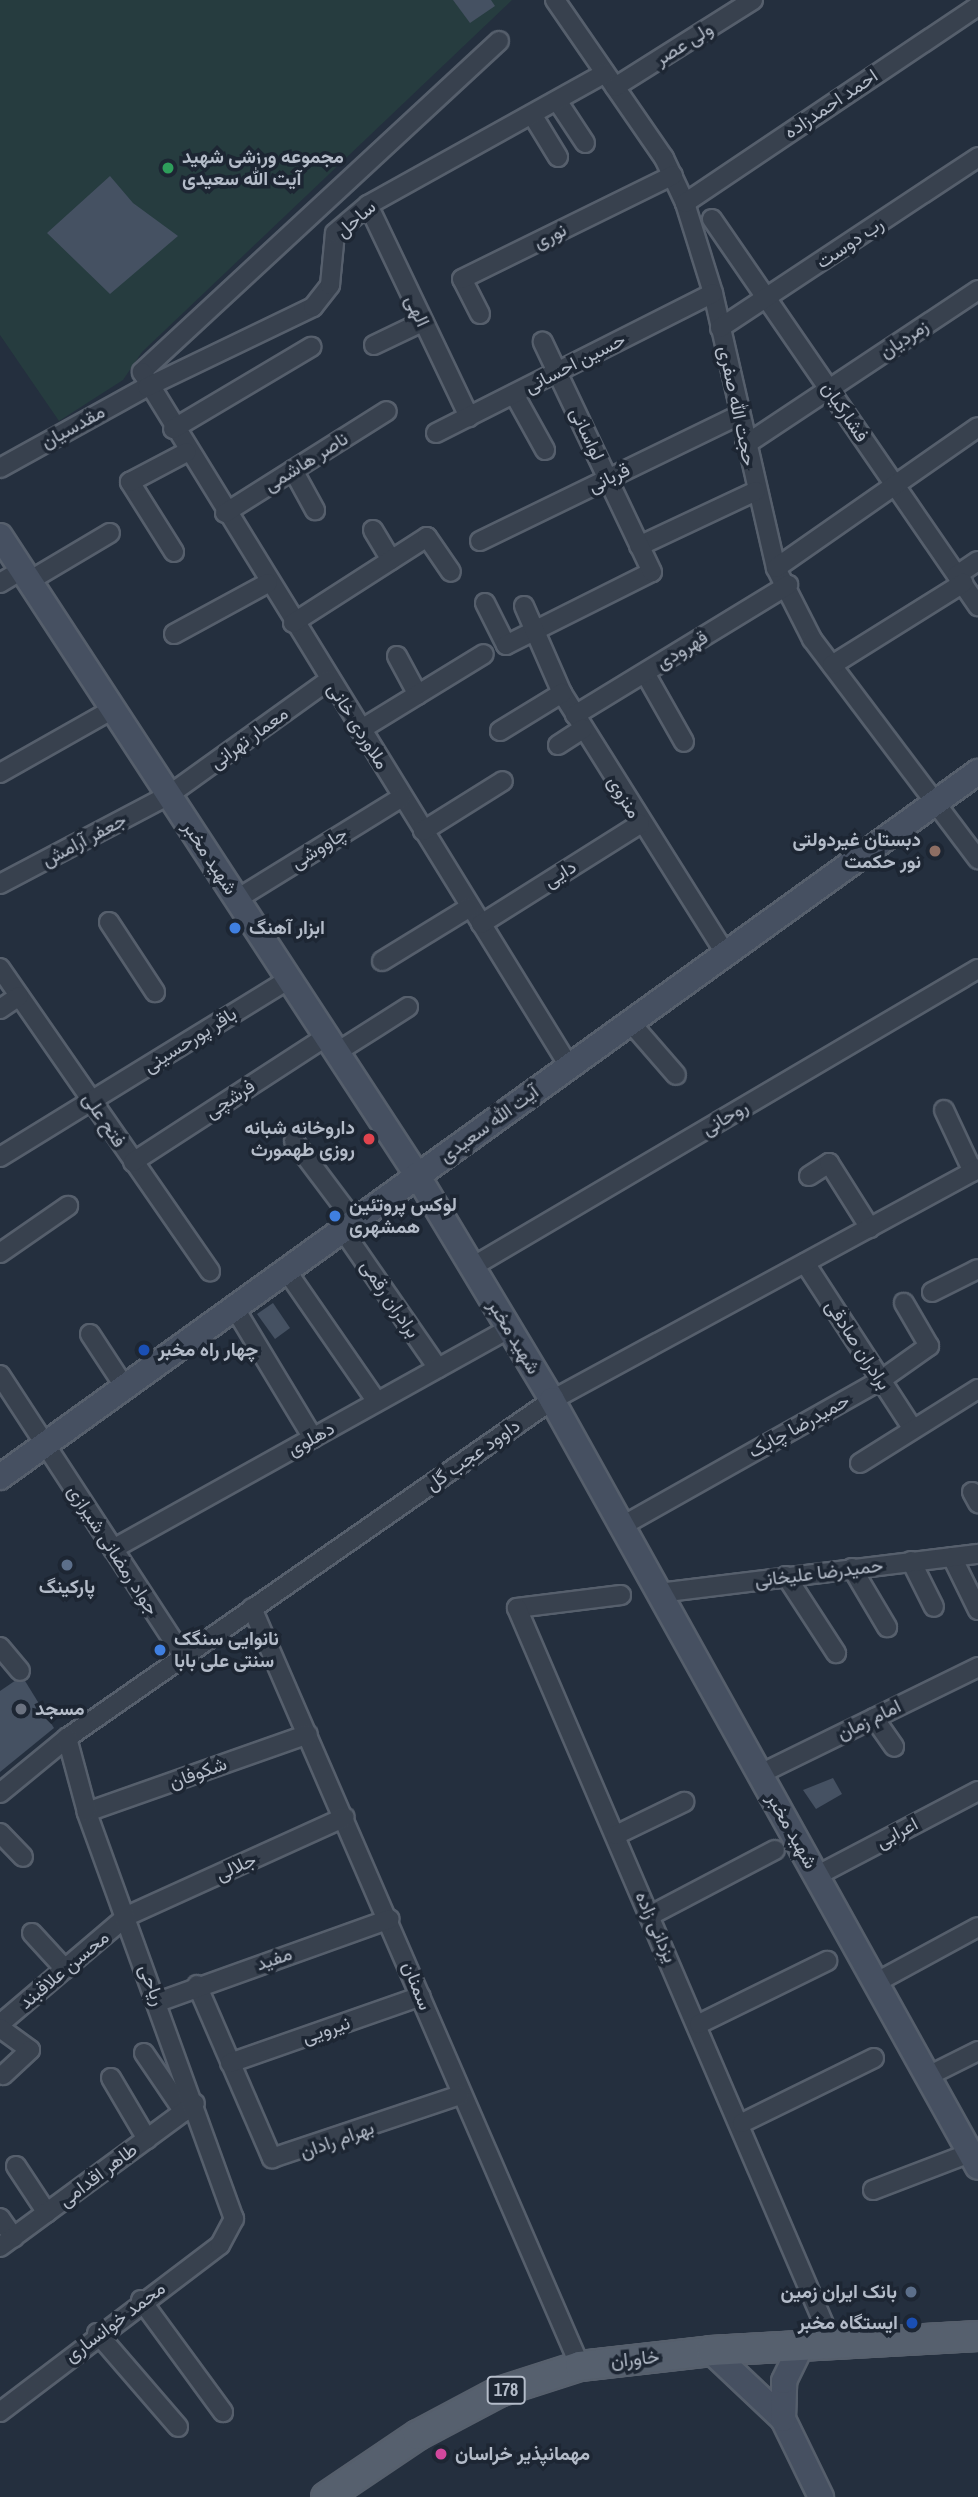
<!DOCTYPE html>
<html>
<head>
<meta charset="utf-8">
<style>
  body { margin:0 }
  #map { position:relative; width:978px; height:2497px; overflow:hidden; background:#242f3e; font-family:"Archivo Narrow",Vazirmatn,sans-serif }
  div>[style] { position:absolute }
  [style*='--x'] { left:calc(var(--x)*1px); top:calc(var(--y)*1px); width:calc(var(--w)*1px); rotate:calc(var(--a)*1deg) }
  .green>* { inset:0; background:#263c3f }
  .building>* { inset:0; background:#455162 }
  .roads { filter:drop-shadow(2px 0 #565f6c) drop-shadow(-2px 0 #565f6c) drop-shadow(0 2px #565f6c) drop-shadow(0 -2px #565f6c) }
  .street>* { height:18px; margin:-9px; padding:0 9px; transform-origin:9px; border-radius:9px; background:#38414e }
  .secondary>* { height:24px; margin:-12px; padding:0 12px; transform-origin:12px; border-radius:12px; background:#465061 }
  .primary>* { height:28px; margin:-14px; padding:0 14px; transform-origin:14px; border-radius:14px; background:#56606e }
  .dots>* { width:19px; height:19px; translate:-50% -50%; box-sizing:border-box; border:4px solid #1d2633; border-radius:50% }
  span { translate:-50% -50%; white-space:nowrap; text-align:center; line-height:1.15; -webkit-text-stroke:7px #1d2633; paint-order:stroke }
  .shield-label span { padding:2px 5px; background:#1d2633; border:2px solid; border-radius:5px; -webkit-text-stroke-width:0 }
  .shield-label { font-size:18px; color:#b4bcc9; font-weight:700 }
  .street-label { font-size:19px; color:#b4bcc9 }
  .poi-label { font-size:19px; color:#b4bcc9; font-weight:700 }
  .left { translate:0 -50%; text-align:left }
  .right { translate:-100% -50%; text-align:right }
</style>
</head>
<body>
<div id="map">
  <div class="green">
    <div style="clip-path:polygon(0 0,512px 0,142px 352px,123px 380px,59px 421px,0 335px)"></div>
  </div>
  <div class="building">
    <div style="clip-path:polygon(453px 0,491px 0,495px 6px,470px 23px)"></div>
    <div style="clip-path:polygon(110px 176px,133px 203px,178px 236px,110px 294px,47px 233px)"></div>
    <div style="clip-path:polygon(273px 1303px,290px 1328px,275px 1339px,257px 1314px)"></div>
    <div style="clip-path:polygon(22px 1676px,54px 1728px,0 1772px,0 1691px)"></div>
    <div style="clip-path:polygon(833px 1778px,842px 1794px,816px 1809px,803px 1790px)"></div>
  </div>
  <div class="roads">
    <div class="street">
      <div style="--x:555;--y:0;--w:192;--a:55.4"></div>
      <div style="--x:664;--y:158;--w:50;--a:65"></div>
      <div style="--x:685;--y:203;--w:94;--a:72.7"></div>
      <div style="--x:713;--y:293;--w:282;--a:77.1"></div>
      <div style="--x:776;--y:568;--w:80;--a:63.1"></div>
      <div style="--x:812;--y:639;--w:276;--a:53"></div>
      <div style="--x:499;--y:41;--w:487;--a:137.2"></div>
      <div style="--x:142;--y:372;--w:815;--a:58.4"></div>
      <div style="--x:615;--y:87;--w:163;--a:-32.2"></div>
      <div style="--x:558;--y:102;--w:49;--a:56.6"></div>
      <div style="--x:533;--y:116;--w:48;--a:58.6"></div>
      <div style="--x:685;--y:203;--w:353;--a:-33.9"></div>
      <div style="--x:368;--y:205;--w:235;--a:64.5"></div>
      <div style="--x:712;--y:219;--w:470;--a:55.5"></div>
      <div style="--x:480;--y:314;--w:39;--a:-117"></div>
      <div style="--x:462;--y:279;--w:235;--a:-26.2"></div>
      <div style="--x:720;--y:328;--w:310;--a:-33.5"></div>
      <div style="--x:374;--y:345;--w:53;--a:-25.6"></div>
      <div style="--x:514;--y:394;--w:64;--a:61"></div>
      <div style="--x:173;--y:429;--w:161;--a:-30.7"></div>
      <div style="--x:436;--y:433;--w:310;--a:-26.8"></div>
      <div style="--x:745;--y:445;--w:280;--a:-33.6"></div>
      <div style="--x:0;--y:468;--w:168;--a:-28.9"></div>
      <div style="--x:147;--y:387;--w:184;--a:-25.7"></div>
      <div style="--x:313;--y:307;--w:28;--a:-52"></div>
      <div style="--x:330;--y:285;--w:52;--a:-84.5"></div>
      <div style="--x:335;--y:233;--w:43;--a:-40.3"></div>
      <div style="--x:368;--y:205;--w:271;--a:-29.1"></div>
      <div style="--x:293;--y:470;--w:46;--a:61.2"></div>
      <div style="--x:225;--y:513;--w:191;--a:-32.2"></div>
      <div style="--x:373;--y:530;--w:35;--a:59"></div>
      <div style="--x:480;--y:541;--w:288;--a:-25.9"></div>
      <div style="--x:639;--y:546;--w:129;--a:-25.2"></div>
      <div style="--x:174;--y:552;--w:83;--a:-122.2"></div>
      <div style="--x:130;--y:482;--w:64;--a:-27.8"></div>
      <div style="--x:776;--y:568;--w:246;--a:-34.9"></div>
      <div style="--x:957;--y:575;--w:25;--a:-34"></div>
      <div style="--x:29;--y:581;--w:94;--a:-30.7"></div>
      <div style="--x:0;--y:583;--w:26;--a:-31"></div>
      <div style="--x:485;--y:603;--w:47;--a:63.4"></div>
      <div style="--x:506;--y:645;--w:163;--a:-26.6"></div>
      <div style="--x:652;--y:572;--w:255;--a:-115.4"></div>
      <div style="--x:524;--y:606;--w:95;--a:66.4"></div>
      <div style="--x:562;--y:693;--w:307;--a:57.9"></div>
      <div style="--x:293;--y:623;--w:159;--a:-32.7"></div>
      <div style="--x:427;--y:537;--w:42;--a:55.6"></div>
      <div style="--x:174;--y:634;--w:107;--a:-28.5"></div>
      <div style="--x:397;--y:656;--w:44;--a:61.7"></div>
      <div style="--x:832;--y:665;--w:155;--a:-32"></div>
      <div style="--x:645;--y:673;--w:79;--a:60.5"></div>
      <div style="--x:575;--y:715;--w:250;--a:-31.4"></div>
      <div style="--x:360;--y:730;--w:145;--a:-31.5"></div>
      <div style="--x:500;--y:731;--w:73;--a:-31.5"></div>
      <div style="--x:558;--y:745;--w:30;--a:-33"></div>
      <div style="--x:0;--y:773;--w:130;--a:-29.5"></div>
      <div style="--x:423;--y:831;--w:94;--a:-32"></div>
      <div style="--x:0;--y:884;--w:191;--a:-27.8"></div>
      <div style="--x:169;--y:795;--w:197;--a:-35.7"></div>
      <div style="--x:237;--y:899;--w:194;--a:-31.7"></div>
      <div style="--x:109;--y:922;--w:84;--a:56.7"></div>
      <div style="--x:481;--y:924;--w:188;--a:-32.2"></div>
      <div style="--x:382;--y:961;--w:103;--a:-31.5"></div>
      <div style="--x:0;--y:968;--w:369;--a:55.3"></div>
      <div style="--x:0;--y:1009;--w:23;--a:-34"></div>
      <div style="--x:630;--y:1022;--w:70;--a:49"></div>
      <div style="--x:337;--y:1052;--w:84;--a:-32.4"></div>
      <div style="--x:944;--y:1110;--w:68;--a:64.9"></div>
      <div style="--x:294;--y:1141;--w:100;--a:53.1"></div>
      <div style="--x:0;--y:1157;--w:339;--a:-31.6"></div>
      <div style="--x:133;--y:1162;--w:231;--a:-33"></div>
      <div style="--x:809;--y:1176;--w:24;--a:-33"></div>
      <div style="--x:829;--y:1163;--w:77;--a:57.8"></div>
      <div style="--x:342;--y:1229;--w:169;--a:55.4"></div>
      <div style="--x:0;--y:1253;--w:83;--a:-34.7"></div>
      <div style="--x:805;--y:1263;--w:197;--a:57"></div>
      <div style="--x:472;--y:1267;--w:587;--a:-30.5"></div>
      <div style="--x:286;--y:1270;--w:160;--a:55.4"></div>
      <div style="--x:932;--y:1292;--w:51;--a:-26.6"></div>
      <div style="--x:234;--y:1307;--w:153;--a:58.9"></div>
      <div style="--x:90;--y:1334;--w:62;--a:56.8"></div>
      <div style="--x:0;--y:1375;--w:335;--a:56.9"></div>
      <div style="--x:860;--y:1463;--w:139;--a:-32.1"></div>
      <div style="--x:972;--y:1492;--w:13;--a:61"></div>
      <div style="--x:622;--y:1526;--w:297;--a:-29.4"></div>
      <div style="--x:881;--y:1380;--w:59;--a:-35.3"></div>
      <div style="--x:929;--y:1346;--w:50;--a:-120.2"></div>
      <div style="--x:113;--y:1549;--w:453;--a:-29.1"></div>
      <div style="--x:952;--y:1557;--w:59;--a:63.9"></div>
      <div style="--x:911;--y:1561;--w:51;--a:63.4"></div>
      <div style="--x:852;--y:1568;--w:69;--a:59.3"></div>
      <div style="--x:786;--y:1576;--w:92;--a:57"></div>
      <div style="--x:659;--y:1593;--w:321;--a:-7"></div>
      <div style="--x:621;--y:1595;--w:105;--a:172.9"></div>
      <div style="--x:517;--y:1608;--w:800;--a:66.8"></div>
      <div style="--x:252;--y:1608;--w:826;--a:66.6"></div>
      <div style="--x:0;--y:1647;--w:31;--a:50"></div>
      <div style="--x:874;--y:1718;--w:35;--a:55"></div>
      <div style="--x:760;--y:1774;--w:243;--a:-26.1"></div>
      <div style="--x:0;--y:1793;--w:87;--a:-39.4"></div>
      <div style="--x:67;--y:1738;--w:591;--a:-34.87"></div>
      <div style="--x:552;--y:1400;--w:485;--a:-28.5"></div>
      <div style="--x:87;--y:1812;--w:234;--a:-19.4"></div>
      <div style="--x:0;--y:1833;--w:33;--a:46"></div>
      <div style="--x:616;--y:1835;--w:76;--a:-25.9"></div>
      <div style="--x:816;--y:1876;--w:183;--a:-27.7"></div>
      <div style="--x:651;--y:1915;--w:140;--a:-27.7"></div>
      <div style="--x:32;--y:1933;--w:49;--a:47.5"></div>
      <div style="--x:875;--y:1983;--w:117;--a:-28.5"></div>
      <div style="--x:197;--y:1985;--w:189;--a:66.6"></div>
      <div style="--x:272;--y:2158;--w:198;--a:-18.5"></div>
      <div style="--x:158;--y:2002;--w:246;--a:-19.7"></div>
      <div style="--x:0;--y:2024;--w:167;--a:-40.4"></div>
      <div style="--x:127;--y:1916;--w:239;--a:-24.4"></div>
      <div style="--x:699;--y:2024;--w:143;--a:-26.2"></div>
      <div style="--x:0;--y:2028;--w:37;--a:36"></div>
      <div style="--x:30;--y:2050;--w:37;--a:137"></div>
      <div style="--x:144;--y:2053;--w:71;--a:55.9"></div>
      <div style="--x:230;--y:2063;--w:202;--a:-19.3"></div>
      <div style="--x:928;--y:2076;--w:56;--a:-26.6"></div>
      <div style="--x:111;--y:2078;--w:71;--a:59.5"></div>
      <div style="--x:742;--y:2123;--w:147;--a:-26.2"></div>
      <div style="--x:16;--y:2166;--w:56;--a:56.6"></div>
      <div style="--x:873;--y:2190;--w:104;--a:-20.9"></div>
      <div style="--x:0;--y:2218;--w:24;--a:55"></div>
      <div style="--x:0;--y:2247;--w:242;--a:-36.4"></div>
      <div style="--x:141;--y:2300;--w:139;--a:53.8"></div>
      <div style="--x:97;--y:2333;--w:124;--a:49.2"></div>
      <div style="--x:0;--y:2412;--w:276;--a:-37.2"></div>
      <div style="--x:220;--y:2245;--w:30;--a:-62"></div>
      <div style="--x:234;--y:2219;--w:433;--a:-109.9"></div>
      <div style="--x:87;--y:1812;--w:77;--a:-105.1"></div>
    </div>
    <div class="secondary">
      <div style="--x:0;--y:536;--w:763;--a:56.87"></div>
      <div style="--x:417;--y:1175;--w:262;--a:59"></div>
      <div style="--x:552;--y:1400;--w:877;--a:60.95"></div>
      <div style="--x:0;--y:1477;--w:1206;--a:-35.79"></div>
      <div style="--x:711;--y:2351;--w:99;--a:43.4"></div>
      <div style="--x:783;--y:2419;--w:87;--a:64"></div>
      <div style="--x:783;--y:2419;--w:38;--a:-88"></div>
      <div style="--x:784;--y:2381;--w:39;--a:-64"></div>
    </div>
    <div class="primary">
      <div style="--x:326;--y:2497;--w:111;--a:-34"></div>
      <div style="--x:418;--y:2435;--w:92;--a:-28"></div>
      <div style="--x:499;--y:2392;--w:85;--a:-17.8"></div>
      <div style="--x:580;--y:2366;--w:132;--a:-6.5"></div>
      <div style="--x:711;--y:2351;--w:267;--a:-3.2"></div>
    </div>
  </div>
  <div class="dots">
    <div style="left:168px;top:168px;background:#2e9e5b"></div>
    <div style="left:935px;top:851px;background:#8d6e63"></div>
    <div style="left:235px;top:928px;background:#3f7fe0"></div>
    <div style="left:369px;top:1139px;background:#e0444e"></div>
    <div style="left:335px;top:1216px;background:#3f7fe0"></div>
    <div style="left:144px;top:1350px;background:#1a4fb4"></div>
    <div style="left:67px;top:1565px;background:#5c6f8a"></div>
    <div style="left:160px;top:1650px;background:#3f7fe0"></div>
    <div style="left:21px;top:1709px;background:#6b7280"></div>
    <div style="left:911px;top:2292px;background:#5c6f8a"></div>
    <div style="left:912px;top:2323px;background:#1a4fb4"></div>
    <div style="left:441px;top:2454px;background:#d1479c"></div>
  </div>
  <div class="shield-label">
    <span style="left:506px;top:2390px">178</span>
  </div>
  <div class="street-label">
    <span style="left:684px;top:44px;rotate:-32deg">ولی عصر</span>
    <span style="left:831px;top:104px;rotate:-34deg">احمد احمدزاده</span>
    <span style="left:356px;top:219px;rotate:-41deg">ساحل</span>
    <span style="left:550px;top:236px;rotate:-26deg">نوری</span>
    <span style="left:850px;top:243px;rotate:-34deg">رب دوست</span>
    <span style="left:417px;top:311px;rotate:65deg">الهی</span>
    <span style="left:904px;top:339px;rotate:-34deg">زمردیان</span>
    <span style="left:575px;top:363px;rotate:-27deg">حسین احسانی</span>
    <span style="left:737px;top:406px;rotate:78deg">حجت الله صفری</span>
    <span style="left:845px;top:412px;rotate:56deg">فشارکیان</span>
    <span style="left:73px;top:427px;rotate:-29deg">مقدسیان</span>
    <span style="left:587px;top:434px;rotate:65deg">لواسانی</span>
    <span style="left:306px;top:462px;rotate:-32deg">ناصر هاشمی</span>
    <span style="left:609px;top:478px;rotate:-26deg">قربانی</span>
    <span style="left:682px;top:650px;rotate:-31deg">قهرودی</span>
    <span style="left:358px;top:726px;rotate:58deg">ملاوردی خانی</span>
    <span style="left:249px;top:738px;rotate:-36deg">معمار تهرانی</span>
    <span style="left:624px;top:797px;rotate:59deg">منزوی</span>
    <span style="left:84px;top:840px;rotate:-28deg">جعفر آرامش</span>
    <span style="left:319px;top:848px;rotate:-32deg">چاووشی</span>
    <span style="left:210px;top:858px;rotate:57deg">شهید مخبر</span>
    <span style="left:560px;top:874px;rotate:-32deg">دایی</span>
    <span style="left:190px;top:1040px;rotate:-32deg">باقر پورحسینی</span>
    <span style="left:230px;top:1099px;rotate:-33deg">فرشچی</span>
    <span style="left:725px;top:1118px;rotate:-31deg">روحانی</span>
    <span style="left:104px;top:1120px;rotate:56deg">فتح علی</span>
    <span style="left:489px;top:1124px;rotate:-36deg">آیت الله سعیدی</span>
    <span style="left:390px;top:1299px;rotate:56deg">برادران رقمی</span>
    <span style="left:514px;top:1337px;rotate:59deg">شهید مخبر</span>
    <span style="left:858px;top:1345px;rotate:57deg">برادران صادقی</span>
    <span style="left:799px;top:1426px;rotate:-29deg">حمیدرضا چابک</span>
    <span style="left:311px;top:1439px;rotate:-29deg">دهلوی</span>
    <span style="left:473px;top:1455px;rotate:-35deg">داوود عجب گل</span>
    <span style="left:113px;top:1550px;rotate:57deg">جواد رمضانی شیرازی</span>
    <span style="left:819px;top:1573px;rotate:-7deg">حمیدرضا علیخانی</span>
    <span style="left:869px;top:1720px;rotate:-26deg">امام زمان</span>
    <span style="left:198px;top:1773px;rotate:-20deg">شکوفان</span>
    <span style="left:792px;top:1831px;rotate:61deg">شهید مخبر</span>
    <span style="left:897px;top:1833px;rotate:-28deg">اعرابی</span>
    <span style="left:236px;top:1867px;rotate:-24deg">جلالی</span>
    <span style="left:656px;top:1927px;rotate:66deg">یزدانی زاده</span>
    <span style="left:274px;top:1959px;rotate:-19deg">مفید</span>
    <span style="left:64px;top:1970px;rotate:-40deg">محسن علاقبند</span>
    <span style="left:152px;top:1985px;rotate:70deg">ریاحی</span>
    <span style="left:417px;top:1986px;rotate:69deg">سمنان</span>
    <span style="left:326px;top:2030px;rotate:-19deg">نیرویی</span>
    <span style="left:337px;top:2140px;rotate:-20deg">بهرام رادان</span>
    <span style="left:98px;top:2175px;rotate:-37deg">طاهر اقدامی</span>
    <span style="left:115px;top:2322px;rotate:-37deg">محمد خوانساری</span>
    <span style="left:635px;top:2359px;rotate:-6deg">خاوران</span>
  </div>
  <div class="poi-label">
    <span class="left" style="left:182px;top:168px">مجموعه ورزشی شهید<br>آیت‌ الله سعیدی</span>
    <span class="right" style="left:921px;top:851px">دبستان غیردولتی<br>نور حکمت</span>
    <span class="left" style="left:249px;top:928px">ابزار آهنگ</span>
    <span class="right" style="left:355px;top:1139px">داروخانه شبانه<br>روزی طهمورث</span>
    <span class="left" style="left:349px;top:1216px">لوکس پروتئین<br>همشهری</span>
    <span class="left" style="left:158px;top:1350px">چهار راه مخبر</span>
    <span style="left:67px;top:1587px">پارکینگ</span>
    <span class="left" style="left:174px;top:1650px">نانوایی سنگک<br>سنتی علی بابا</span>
    <span class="left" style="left:35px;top:1709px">مسجد</span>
    <span class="right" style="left:897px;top:2292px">بانک ایران زمین</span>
    <span class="right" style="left:898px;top:2323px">ایستگاه مخبر</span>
    <span class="left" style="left:455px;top:2454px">مهمانپذیر خراسان</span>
  </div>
</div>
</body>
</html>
